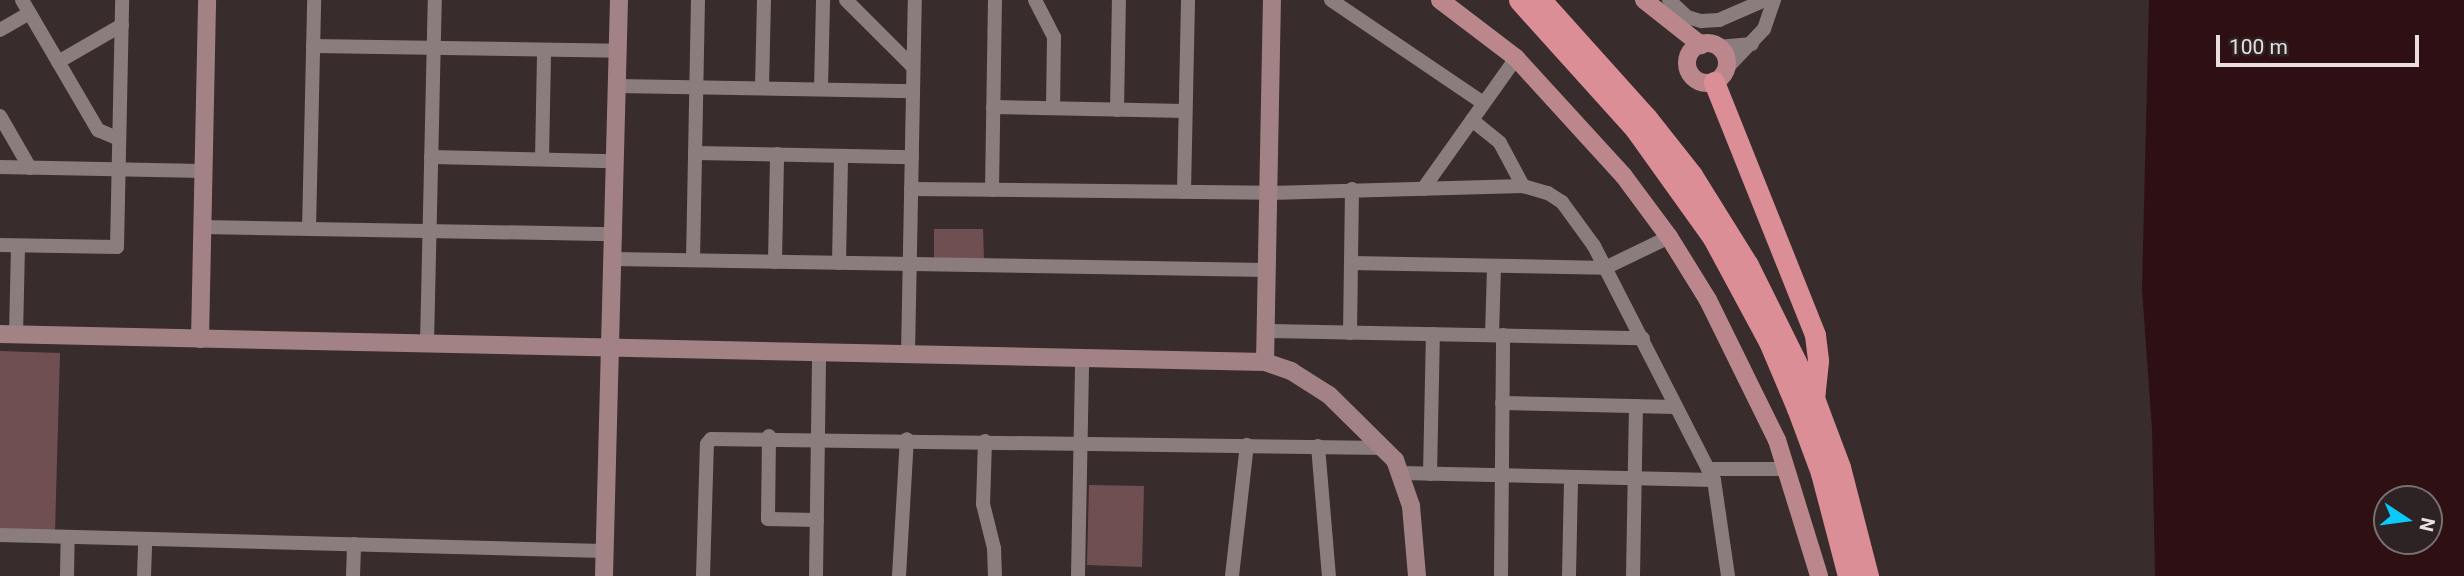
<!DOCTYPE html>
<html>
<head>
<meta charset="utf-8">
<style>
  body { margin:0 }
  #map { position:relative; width:2464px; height:576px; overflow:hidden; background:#382c2d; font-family:Roboto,sans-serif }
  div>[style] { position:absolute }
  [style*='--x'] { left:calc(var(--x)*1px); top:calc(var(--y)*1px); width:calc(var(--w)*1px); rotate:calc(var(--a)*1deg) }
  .green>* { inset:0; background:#704f52 }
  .water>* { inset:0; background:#2e1014 }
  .street>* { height:14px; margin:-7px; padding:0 7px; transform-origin:7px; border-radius:7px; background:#8b7d7e }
  .secondary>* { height:18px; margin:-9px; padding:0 9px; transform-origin:9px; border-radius:9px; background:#a38285 }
  .primary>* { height:18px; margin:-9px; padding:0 9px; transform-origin:9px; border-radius:9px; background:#bb878c }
  .primary>.ring { margin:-9px; padding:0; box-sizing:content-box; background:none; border:18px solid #bb878c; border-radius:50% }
  .highway>* { height:21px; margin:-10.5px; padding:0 10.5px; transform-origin:10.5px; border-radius:10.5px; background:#db8e96 }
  span { translate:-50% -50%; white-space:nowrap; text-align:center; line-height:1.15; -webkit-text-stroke:5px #2e2324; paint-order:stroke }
  .north { position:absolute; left:2373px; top:485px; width:70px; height:70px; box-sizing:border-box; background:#2e2324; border:2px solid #786f6f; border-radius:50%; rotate:103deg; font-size:19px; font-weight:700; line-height:28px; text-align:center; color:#e8e0e0 }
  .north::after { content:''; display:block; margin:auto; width:24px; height:32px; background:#0acafa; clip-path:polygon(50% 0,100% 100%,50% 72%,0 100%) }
  .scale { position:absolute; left:2216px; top:35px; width:203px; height:32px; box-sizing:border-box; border:4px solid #e8e0e0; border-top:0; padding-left:9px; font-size:21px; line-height:24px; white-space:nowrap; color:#e8e0e0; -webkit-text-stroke:5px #2e2324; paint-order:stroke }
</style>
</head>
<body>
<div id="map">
  <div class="green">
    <div style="clip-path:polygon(934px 229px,983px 229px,984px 260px,934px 260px)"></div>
    <div style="clip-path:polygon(0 351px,60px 353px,55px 532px,0 531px)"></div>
    <div style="clip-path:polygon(1089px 485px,1144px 486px,1142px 567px,1087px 565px)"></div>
  </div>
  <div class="water">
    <div style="clip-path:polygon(evenodd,2149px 0,2464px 0,2464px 576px,2155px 576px,2152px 429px,2142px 289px,2149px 0,2387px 499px,2429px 499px,2429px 541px,2387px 541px,2387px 499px)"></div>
  </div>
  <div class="street">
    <div style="--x:22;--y:0;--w:151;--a:59.7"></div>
    <div style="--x:98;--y:130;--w:23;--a:23"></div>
    <div style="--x:846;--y:0;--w:95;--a:45"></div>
    <div style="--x:1035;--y:0;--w:42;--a:62.8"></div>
    <div style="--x:1054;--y:37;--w:71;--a:90.8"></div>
    <div style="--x:1331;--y:0;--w:184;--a:34.1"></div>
    <div style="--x:1669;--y:0;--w:25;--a:43"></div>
    <div style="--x:1687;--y:17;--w:15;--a:16"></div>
    <div style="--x:1701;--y:21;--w:18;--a:-3"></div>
    <div style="--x:1719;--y:20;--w:50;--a:-23.5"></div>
    <div style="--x:0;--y:30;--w:34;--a:-30"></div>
    <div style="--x:313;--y:46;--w:305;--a:0.9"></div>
    <div style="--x:1718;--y:47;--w:34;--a:-5"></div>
    <div style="--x:58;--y:62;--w:74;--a:-30"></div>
    <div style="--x:1726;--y:69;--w:55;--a:-46.5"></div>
    <div style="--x:1764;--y:29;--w:31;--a:-71"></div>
    <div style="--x:617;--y:86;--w:296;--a:1"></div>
    <div style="--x:762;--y:88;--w:88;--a:-88.7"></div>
    <div style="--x:821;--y:89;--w:89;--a:-88.7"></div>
    <div style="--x:993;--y:107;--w:192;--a:1.2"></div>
    <div style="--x:1117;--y:110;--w:110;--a:-89"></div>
    <div style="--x:0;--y:116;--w:60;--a:60"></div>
    <div style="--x:1472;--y:120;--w:36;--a:39"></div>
    <div style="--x:1500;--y:143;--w:49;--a:61.9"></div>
    <div style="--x:695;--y:153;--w:217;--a:1.1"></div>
    <div style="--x:431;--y:157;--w:183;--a:1.3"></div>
    <div style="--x:542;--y:159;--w:109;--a:-88.9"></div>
    <div style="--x:0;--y:167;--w:203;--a:1.1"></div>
    <div style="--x:911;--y:189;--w:357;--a:0.6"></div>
    <div style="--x:1268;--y:193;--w:255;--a:-1.6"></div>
    <div style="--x:1523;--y:186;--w:26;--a:16"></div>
    <div style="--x:1548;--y:193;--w:17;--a:33"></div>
    <div style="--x:1562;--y:202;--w:54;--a:54"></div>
    <div style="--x:1594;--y:246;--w:263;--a:62.9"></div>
    <div style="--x:1714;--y:480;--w:97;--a:81.7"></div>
    <div style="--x:1423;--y:189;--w:161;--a:-54.6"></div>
    <div style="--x:992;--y:190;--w:190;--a:-89.1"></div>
    <div style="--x:1184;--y:192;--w:192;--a:-88.8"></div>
    <div style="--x:202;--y:227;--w:411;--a:1"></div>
    <div style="--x:309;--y:229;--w:229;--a:-88.7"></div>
    <div style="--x:0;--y:245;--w:117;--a:1"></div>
    <div style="--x:117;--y:247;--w:247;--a:-88.8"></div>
    <div style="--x:613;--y:259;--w:653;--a:0.97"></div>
    <div style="--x:693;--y:260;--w:260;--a:-88.9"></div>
    <div style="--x:775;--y:262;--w:108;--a:-88.9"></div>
    <div style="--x:839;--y:263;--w:107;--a:-88.9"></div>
    <div style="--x:1351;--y:263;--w:254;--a:1.1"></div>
    <div style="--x:1605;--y:268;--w:71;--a:-25.8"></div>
    <div style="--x:1265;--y:331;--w:378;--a:1.1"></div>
    <div style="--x:1350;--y:333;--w:144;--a:-89.2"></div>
    <div style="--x:16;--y:335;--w:89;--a:-88.7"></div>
    <div style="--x:1492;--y:335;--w:69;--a:-88.3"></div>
    <div style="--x:427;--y:343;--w:343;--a:-88.7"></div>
    <div style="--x:908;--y:354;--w:354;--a:-88.9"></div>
    <div style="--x:1502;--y:403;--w:173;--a:1.3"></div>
    <div style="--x:769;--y:436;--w:83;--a:90.7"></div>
    <div style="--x:768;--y:519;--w:49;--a:1.2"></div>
    <div style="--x:985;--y:441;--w:63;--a:91.8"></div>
    <div style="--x:983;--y:504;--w:45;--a:76"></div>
    <div style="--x:994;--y:548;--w:28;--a:88"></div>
    <div style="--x:1318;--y:446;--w:130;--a:85.2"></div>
    <div style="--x:1708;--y:469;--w:79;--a:0"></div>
    <div style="--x:1401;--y:473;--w:313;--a:1.3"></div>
    <div style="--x:1430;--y:474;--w:140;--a:-88.8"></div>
    <div style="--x:0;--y:535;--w:604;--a:1.52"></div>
    <div style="--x:67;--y:576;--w:39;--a:-89"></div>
    <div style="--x:144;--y:576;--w:37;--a:-88"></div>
    <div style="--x:353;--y:576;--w:32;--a:-88"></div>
    <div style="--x:703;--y:576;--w:132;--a:-88.3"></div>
    <div style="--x:707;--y:444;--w:6;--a:-51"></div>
    <div style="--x:711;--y:439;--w:674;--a:0.77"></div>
    <div style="--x:816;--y:576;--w:224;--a:-89.2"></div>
    <div style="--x:899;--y:576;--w:137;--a:-86.7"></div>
    <div style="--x:1078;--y:576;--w:218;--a:-88.9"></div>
    <div style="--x:1232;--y:576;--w:132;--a:-83.5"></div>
    <div style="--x:1501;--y:576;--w:241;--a:-89.5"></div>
    <div style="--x:1569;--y:576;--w:99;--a:-88.8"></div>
    <div style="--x:1633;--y:576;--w:170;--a:-89"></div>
  </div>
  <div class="secondary">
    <div style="--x:0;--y:334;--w:1265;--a:1.27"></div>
    <div style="--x:1265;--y:362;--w:28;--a:19"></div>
    <div style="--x:1291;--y:371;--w:45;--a:32.3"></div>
    <div style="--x:1329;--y:395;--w:93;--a:44.6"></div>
    <div style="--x:1395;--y:460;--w:49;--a:70.8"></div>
    <div style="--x:1411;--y:506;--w:70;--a:85.1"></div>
    <div style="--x:200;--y:339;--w:339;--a:-88.8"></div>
    <div style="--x:1265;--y:362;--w:362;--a:-88.9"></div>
    <div style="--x:604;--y:576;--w:576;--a:-88.51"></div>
  </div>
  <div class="primary">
    <div style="--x:1440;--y:0;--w:96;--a:37.3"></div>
    <div style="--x:1516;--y:58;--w:159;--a:47.6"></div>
    <div style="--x:1623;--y:175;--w:77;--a:53.4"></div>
    <div style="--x:1669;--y:237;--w:74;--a:58.2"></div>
    <div style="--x:1708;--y:300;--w:156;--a:63.8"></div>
    <div style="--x:1777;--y:440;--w:142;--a:72.8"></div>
    <div style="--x:1644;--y:0;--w:73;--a:38.3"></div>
    <div class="ring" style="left:1687px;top:43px;width:22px;height:22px"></div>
  </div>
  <div class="highway">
    <div style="--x:1519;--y:0;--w:173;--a:48"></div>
    <div style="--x:1635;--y:129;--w:134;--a:54.4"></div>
    <div style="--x:1713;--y:238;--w:118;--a:61.7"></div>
    <div style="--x:1769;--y:342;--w:72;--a:67"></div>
    <div style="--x:1797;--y:408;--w:69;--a:69.7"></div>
    <div style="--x:1821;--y:473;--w:106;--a:75.3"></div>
    <div style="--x:1541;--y:0;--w:159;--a:48.1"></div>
    <div style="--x:1647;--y:118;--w:73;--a:51.7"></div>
    <div style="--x:1692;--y:175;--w:106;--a:58.1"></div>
    <div style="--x:1748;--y:265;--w:148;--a:63.6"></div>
    <div style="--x:1814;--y:398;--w:74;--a:69.4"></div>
    <div style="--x:1840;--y:467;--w:113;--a:75.6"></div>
    <div style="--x:1714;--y:82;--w:272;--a:68.2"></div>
    <div style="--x:1815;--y:335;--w:26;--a:83"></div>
    <div style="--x:1818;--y:361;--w:37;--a:96"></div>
  </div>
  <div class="north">N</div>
  <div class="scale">100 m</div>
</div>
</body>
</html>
